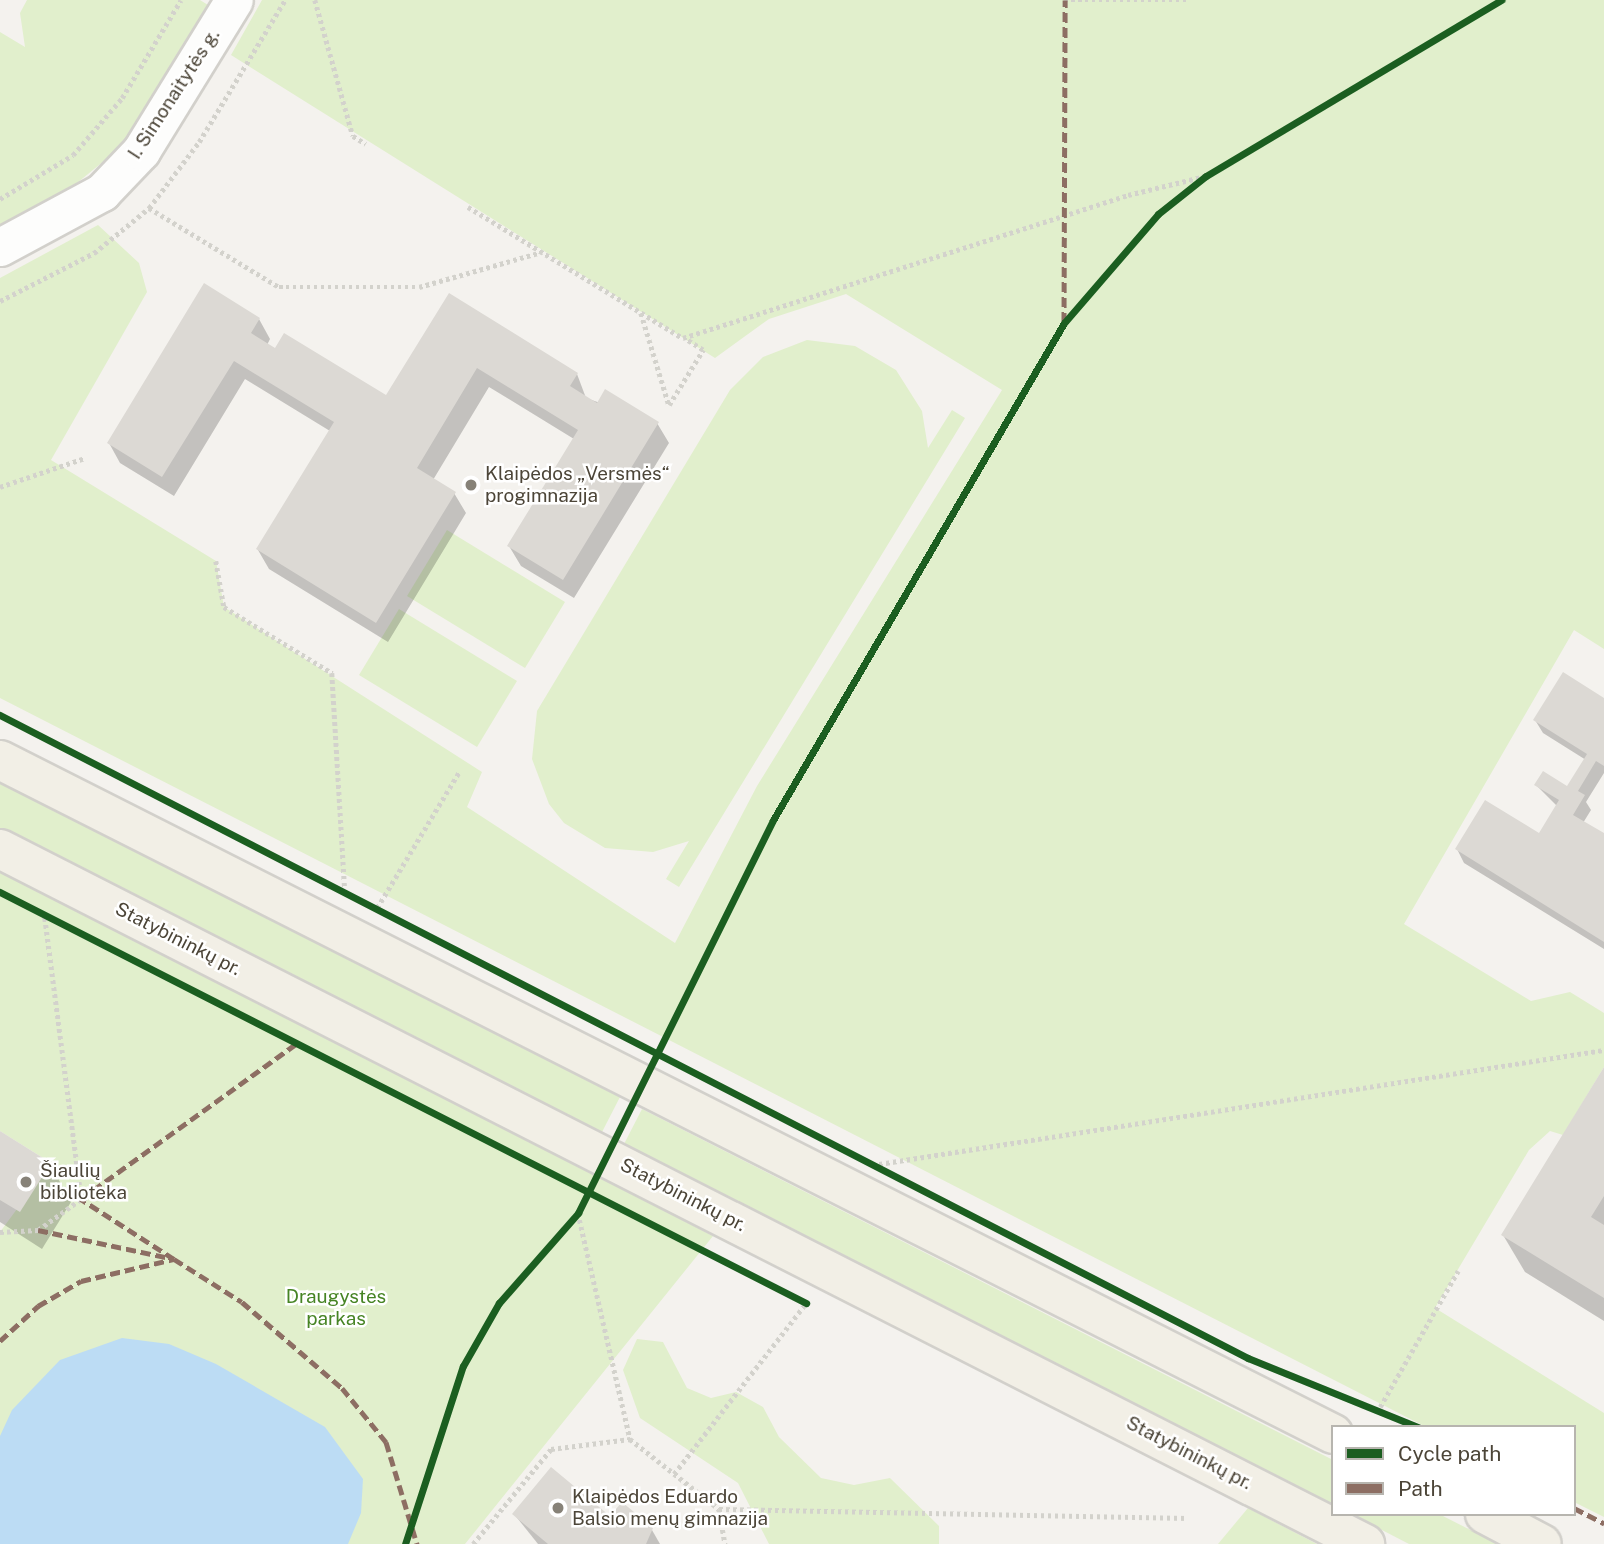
<!DOCTYPE html>
<html>
<head>
<meta charset="utf-8">
<style>
  body { margin:0 }
  #map { position:relative; width:1604px; height:1544px; overflow:hidden; background:#f4f2ee; font-family:"Public Sans",sans-serif }
  div>[style] { position:absolute }
  [style*='--x'] { left:calc(var(--x)*1px); top:calc(var(--y)*1px); width:calc(var(--w)*1px); rotate:calc(var(--a)*1deg) }
  .green>* { inset:0; background:#e1efcc }
  .water>* { inset:0; background:#bcdcf4 }
  .shadow>* { inset:0; background:#0003 }
  .building>* { inset:0; background:#dcd9d4 }
  .path>* { height:4.5px; margin-top:-2.25px; transform-origin:0; background:repeating-linear-gradient(90deg,#d3d2cc 0 3.5px,transparent 0 7px) }
  .roads { filter:drop-shadow(2px 0 #d2d0cb) drop-shadow(-2px 0 #d2d0cb) drop-shadow(0 2px #d2d0cb) drop-shadow(0 -2px #d2d0cb) }
  .minor>* { height:37px; margin:-18.5px; padding:0 18.5px; transform-origin:18.5px; border-radius:18.5px; background:#fdfdfc }
  .primary>* { height:38px; margin:-19px; padding:0 19px; transform-origin:19px; border-radius:19px; background:#f2efe6 }
  .quiet>* { height:5px; margin-top:-2.5px; transform-origin:0; background:repeating-linear-gradient(90deg,#8d6e63 0 10px,transparent 0 15px) }
  .cycleway>* { height:7px; margin:-3.5px; padding:0 3.5px; transform-origin:3.5px; border-radius:3.5px; background:#1b5e20 }
  .dots>* { width:19px; height:19px; translate:-50% -50%; box-sizing:border-box; border:4px solid #fff; border-radius:50% }
  span { translate:-50% -50%; white-space:nowrap; text-align:center; line-height:1.15; -webkit-text-stroke:5px #fff; paint-order:stroke }
  .street-label { font-size:19px; color:#4c4538 }
  .poi-label { font-size:19px; color:#4c4538 }
  .left { translate:0 -50%; text-align:left }
  .park-label { font-size:19px; color:#468424 }
  .legend { position:absolute; left:1331px; top:1425px; width:245px; height:91px; box-sizing:border-box; background:#fff; border:2px solid #b7b5af; margin:0; padding:9px 12px; list-style:none; font-size:21px; color:#4c4538 }
  .legend li { display:flex; align-items:center; gap:14px; height:35px }
  .legend b { width:35px; border:2px solid #b7b5af }
</style>
</head>
<body>
<div id="map">
  <div class="green">
    <div style="clip-path:polygon(27px 0,200px 0,208px 5px,121px 147px,66px 192px,0 227px,0 32px,25px 47px,20px 13px)"></div>
    <div style="clip-path:polygon(262px 0,1604px 0,1604px 649px,1574px 630px,1404px 924px,1531px 1001px,1570px 992px,1604px 1013px,1604px 1067px,1563px 1135px,1550px 1131px,1529px 1150px,1435px 1308px,1604px 1413px,1604px 1517px,1574px 1502px,1574px 1427px,1426px 1427px,0 698px,0 278px,98px 225px,139px 263px,147px 292px,51px 460px,216px 561px,224px 607px,482px 772px,467px 807px,675px 943px,757px 786px,1002px 390px,846px 294px,769px 319px,715px 358px,231px 55px)"></div>
    <div style="clip-path:polygon(807px 340px,855px 346px,896px 370px,922px 411px,928px 448px,952px 410px,965px 418px,679px 887px,666px 879px,689px 841px,653px 852px,605px 848px,564px 823px,549px 804px,532px 759px,537px 711px,730px 390px,763px 357px)"></div>
    <div style="clip-path:polygon(447px 530px,565px 602px,525px 668px,407px 596px)"></div>
    <div style="clip-path:polygon(399px 609px,517px 681px,477px 747px,359px 675px)"></div>
    <div style="clip-path:polygon(0 783px,620px 1097px,601px 1134px,0 829px)"></div>
    <div style="clip-path:polygon(0 865px,713px 1236px,465px 1544px,0 1544px,0 1232px,51px 1163px,0 1131px)"></div>
    <div style="clip-path:polygon(642px 1109px,1333px 1460px,1333px 1505px,623px 1146px)"></div>
    <div style="clip-path:polygon(637px 1339px,663px 1342px,687px 1388px,711px 1398px,736px 1392px,763px 1407px,779px 1437px,821px 1478px,854px 1485px,890px 1478px,939px 1526px,939px 1544px,769px 1544px,738px 1483px,640px 1418px,623px 1370px)"></div>
    <div style="clip-path:polygon(1248px 1508px,1317px 1544px,1218px 1544px)"></div>
    <div style="clip-path:polygon(1351px 1514px,1439px 1514px,1498px 1544px,1409px 1544px)"></div>
  </div>
  <div class="water">
    <div style="clip-path:polygon(122px 1338px,169px 1344px,216px 1364px,325px 1427px,363px 1479px,361px 1513px,348px 1544px,0 1544px,0 1436px,12px 1410px,60px 1360px)"></div>
  </div>
  <div class="shadow">
    <div style="clip-path:polygon(449px 296px,577px 374px,586px 398px,657px 423px,669px 443px,574px 598px,521px 566px,509px 546px,574px 439px,489px 387px,433px 480px,454px 493px,466px 513px,388px 642px,269px 569px,258px 550px,330px 431px,245px 379px,174px 496px,120px 463px,109px 443px,259px 319px,270px 339px,267px 345px,387px 398px)"></div>
    <div style="clip-path:polygon(1604px 700px,1604px 773px,1586px 802px,1591px 810px,1583px 823px,1604px 835px,1604px 949px,1464px 863px,1457px 849px,1539px 835px,1557px 806px,1536px 785px,1568px 789px,1586px 760px,1543px 733px,1535px 720px)"></div>
    <div style="clip-path:polygon(1604px 1071px,1604px 1321px,1525px 1272px,1503px 1235px)"></div>
    <div style="clip-path:polygon(0 1133px,50px 1164px,71px 1202px,42px 1249px,0 1222px)"></div>
    <div style="clip-path:polygon(514px 1514px,610px 1519px,652px 1530px,660px 1544px,538px 1544px)"></div>
  </div>
  <div class="building">
    <div style="clip-path:polygon(204px 283px,260px 318px,251px 333px,275px 348px,284px 333px,386px 395px,449px 293px,578px 373px,570px 386px,597px 403px,605px 389px,659px 422px,563px 580px,507px 546px,578px 430px,477px 368px,417px 468px,456px 492px,376px 623px,256px 549px,334px 422px,234px 361px,162px 477px,107px 443px)"></div>
    <div style="clip-path:polygon(1563px 672px,1604px 698px,1604px 766px,1596px 761px,1578px 791px,1585px 795px,1573px 815px,1604px 833px,1604px 942px,1455px 849px,1485px 800px,1539px 833px,1559px 800px,1534px 785px,1543px 771px,1567px 786px,1587px 754px,1533px 720px)"></div>
    <div style="clip-path:polygon(1604px 1067px,1604px 1196px,1591px 1217px,1604px 1225px,1604px 1298px,1501px 1235px)"></div>
    <div style="clip-path:polygon(0 1131px,51px 1163px,20px 1212px,0 1200px)"></div>
    <div style="clip-path:polygon(551px 1467px,610px 1516px,622px 1502px,653px 1528px,646px 1544px,548px 1544px,512px 1514px)"></div>
  </div>
  <div class="path">
    <div style="--x:315;--y:0;--w:141;--a:74.4"></div>
    <div style="--x:353;--y:136;--w:15;--a:32"></div>
    <div style="--x:1064;--y:0;--w:122;--a:0"></div>
    <div style="--x:0;--y:199;--w:85;--a:-31.1"></div>
    <div style="--x:73;--y:155;--w:75;--a:-49.3"></div>
    <div style="--x:122;--y:98;--w:114;--a:-59"></div>
    <div style="--x:468;--y:207;--w:252;--a:31.4"></div>
    <div style="--x:683;--y:338;--w:467;--a:-17.8"></div>
    <div style="--x:1128;--y:195;--w:80;--a:-13.7"></div>
    <div style="--x:149;--y:208;--w:152;--a:31.3"></div>
    <div style="--x:279;--y:287;--w:140;--a:0"></div>
    <div style="--x:419;--y:287;--w:128;--a:-15.9"></div>
    <div style="--x:0;--y:301;--w:106;--a:-27.1"></div>
    <div style="--x:94;--y:253;--w:71;--a:-39.3"></div>
    <div style="--x:149;--y:208;--w:83;--a:-52.9"></div>
    <div style="--x:199;--y:142;--w:166;--a:-58.8"></div>
    <div style="--x:641;--y:313;--w:96;--a:73.1"></div>
    <div style="--x:669;--y:405;--w:65;--a:-58.3"></div>
    <div style="--x:703;--y:350;--w:22;--a:-148"></div>
    <div style="--x:0;--y:487;--w:90;--a:-18.8"></div>
    <div style="--x:216;--y:561;--w:47;--a:80.1"></div>
    <div style="--x:224;--y:607;--w:127;--a:31.4"></div>
    <div style="--x:332;--y:673;--w:219;--a:86.6"></div>
    <div style="--x:377;--y:908;--w:159;--a:-58.9"></div>
    <div style="--x:879;--y:1164;--w:734;--a:-8.94"></div>
    <div style="--x:578;--y:1213;--w:232;--a:77"></div>
    <div style="--x:630;--y:1439;--w:113;--a:38.2"></div>
    <div style="--x:719;--y:1509;--w:469;--a:1.1"></div>
    <div style="--x:0;--y:1232;--w:38;--a:-3"></div>
    <div style="--x:38;--y:1230;--w:53;--a:-35.8"></div>
    <div style="--x:81;--y:1199;--w:287;--a:-97.4"></div>
    <div style="--x:1380;--y:1407;--w:157;--a:-60.2"></div>
    <div style="--x:674;--y:1474;--w:216;--a:-52.3"></div>
    <div style="--x:719;--y:1509;--w:36;--a:80"></div>
    <div style="--x:473;--y:1544;--w:123;--a:-50.6"></div>
    <div style="--x:551;--y:1449;--w:80;--a:-7.2"></div>
  </div>
  <div class="roads">
    <div class="minor">
      <div style="--x:0;--y:247;--w:116;--a:-28.3"></div>
      <div style="--x:102;--y:192;--w:57;--a:-46.4"></div>
      <div style="--x:141;--y:151;--w:177;--a:-58.4"></div>
    </div>
    <div class="primary">
      <div style="--x:0;--y:760;--w:1494;--a:26.82"></div>
      <div style="--x:0;--y:849;--w:1532;--a:26.98"></div>
      <div style="--x:1485;--y:1514;--w:64;--a:27.8"></div>
    </div>
  </div>
  <div class="quiet">
    <div style="--x:1064;--y:322;--w:322;--a:-89.8"></div>
    <div style="--x:38;--y:1230;--w:139;--a:12"></div>
    <div style="--x:174;--y:1259;--w:80;--a:32.3"></div>
    <div style="--x:242;--y:1302;--w:132;--a:40.7"></div>
    <div style="--x:342;--y:1388;--w:70;--a:50.8"></div>
    <div style="--x:386;--y:1442;--w:107;--a:73.1"></div>
    <div style="--x:0;--y:1341;--w:52;--a:-42.6"></div>
    <div style="--x:38;--y:1306;--w:50;--a:-30.2"></div>
    <div style="--x:81;--y:1281;--w:96;--a:-13.3"></div>
    <div style="--x:174;--y:1259;--w:111;--a:-147.2"></div>
    <div style="--x:81;--y:1199;--w:269;--a:-35.8"></div>
    <div style="--x:1574;--y:1508;--w:34;--a:27"></div>
  </div>
  <div class="cycleway">
    <div style="--x:0;--y:715;--w:1404;--a:27.26"></div>
    <div style="--x:1248;--y:1358;--w:183;--a:22.1"></div>
    <div style="--x:0;--y:892;--w:905;--a:27.02"></div>
    <div style="--x:405;--y:1544;--w:187;--a:-72"></div>
    <div style="--x:463;--y:1366;--w:73;--a:-60.3"></div>
    <div style="--x:499;--y:1303;--w:120;--a:-48.7"></div>
    <div style="--x:578;--y:1213;--w:439;--a:-63.6"></div>
    <div style="--x:773;--y:820;--w:576;--a:-59.65"></div>
    <div style="--x:1064;--y:323;--w:144;--a:-49.2"></div>
    <div style="--x:1158;--y:214;--w:61;--a:-38.4"></div>
    <div style="--x:1206;--y:176;--w:344;--a:-30.8"></div>
  </div>
  <div class="dots">
    <div style="left:471px;top:485px;background:#878278"></div>
    <div style="left:26px;top:1182px;background:#878278"></div>
    <div style="left:558px;top:1508px;background:#878278"></div>
  </div>
  <div class="street-label">
    <span style="left:174px;top:94px;rotate:-57deg">I. Simonaitytės g.</span>
    <span style="left:178px;top:939px;rotate:27deg">Statybininkų pr.</span>
    <span style="left:683px;top:1195px;rotate:27deg">Statybininkų pr.</span>
    <span style="left:1189px;top:1453px;rotate:27deg">Statybininkų pr.</span>
  </div>
  <div class="poi-label">
    <span class="left" style="left:485px;top:485px">Klaipėdos „Versmės“<br>progimnazija</span>
    <span class="left" style="left:40px;top:1182px">Šiaulių<br>biblioteka</span>
    <span class="left" style="left:572px;top:1508px">Klaipėdos Eduardo<br>Balsio menų gimnazija</span>
  </div>
  <div class="park-label">
    <span style="left:336px;top:1308px">Draugystės<br>parkas</span>
  </div>
  <ul class="legend">
  <li><b style="height:9px;background:#1b5e20"></b>Cycle path</li>
  <li><b style="height:9px;background:#8d6e63"></b>Path</li>
  </ul>
</div>
</body>
</html>
